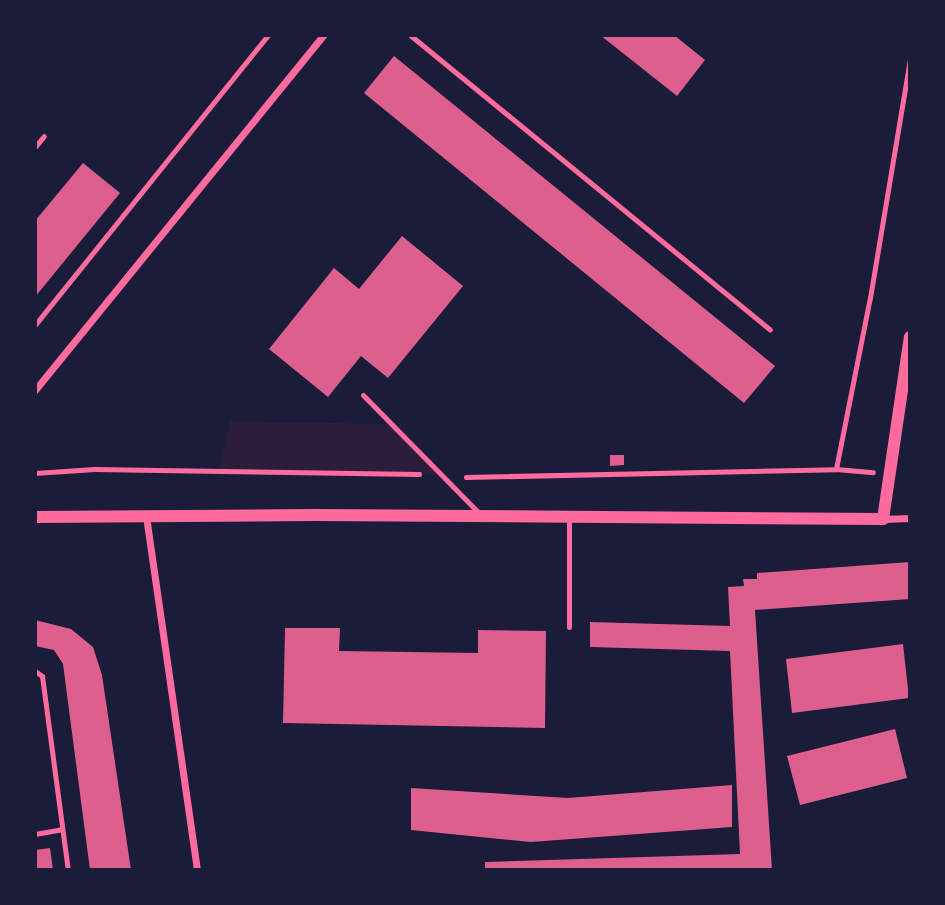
<!DOCTYPE html>
<html>
<head>
<meta charset="utf-8">
<style>
  body { margin:0 }
  #map { position:relative; width:945px; height:905px; overflow:hidden; background:#1b1b3a; font-family:Arial,sans-serif }
  div>[style] { position:absolute }
  [style*='--x'] { left:calc(var(--x)*1px); top:calc(var(--y)*1px); width:calc(var(--w)*1px); rotate:calc(var(--a)*1deg) }
  .green>* { inset:0; background:#2a1e3b }
  .building>* { inset:0; background:#dd5f8e }
  .path>* { height:4.5px; margin:-2.25px; padding:0 2.25px; transform-origin:2.25px; border-radius:2.25px; background:#ff6b9d }
  .service>* { height:5px; margin:-2.5px; padding:0 2.5px; transform-origin:2.5px; border-radius:2.5px; background:#ff6b9d }
  .minor>* { height:7px; margin:-3.5px; padding:0 3.5px; transform-origin:3.5px; border-radius:3.5px; background:#ff6b9d }
  .tertiary>* { height:12px; margin:-6px; padding:0 6px; transform-origin:6px; border-radius:6px; background:#ff6b9d }
  span { translate:-50% -50%; white-space:nowrap; text-align:center; line-height:1.15; -webkit-text-stroke:7px #1b1b3a; paint-order:stroke }
  .frame { position:absolute; inset:0; border:37px solid #1b1b3a; pointer-events:none }
</style>
</head>
<body>
<div id="map">
  <div class="green">
    <div style="clip-path:polygon(230px 421px,392px 424px,443px 475px,219px 471px)"></div>
  </div>
  <div class="building">
    <div style="clip-path:polygon(600px 35px,674px 35px,705px 60px,677px 96px)"></div>
    <div style="clip-path:polygon(394px 56px,775px 366px,744px 403px,364px 93px)"></div>
    <div style="clip-path:polygon(83px 163px,120px 193px,35px 297px,35px 221px)"></div>
    <div style="clip-path:polygon(402px 236px,463px 286px,388px 378px,361px 356px,328px 397px,269px 349px,334px 268px,359px 289px)"></div>
    <div style="clip-path:polygon(610px 455px,624px 455px,624px 465px,610px 466px)"></div>
    <div style="clip-path:polygon(910px 562px,910px 599px,755px 610px,772px 870px,485px 870px,485px 862px,740px 854px,730px 651px,590px 647px,590px 622px,730px 626px,728px 587px,744px 586px,743px 579px,757px 579px,757px 573px)"></div>
    <div style="clip-path:polygon(35px 620px,71px 629px,93px 647px,102px 675px,131px 870px,90px 870px,63px 664px,54px 650px,35px 646px)"></div>
    <div style="clip-path:polygon(285px 628px,340px 628px,339px 651px,478px 653px,478px 630px,546px 631px,545px 728px,283px 723px)"></div>
    <div style="clip-path:polygon(903px 644px,909px 698px,792px 713px,786px 659px)"></div>
    <div style="clip-path:polygon(895px 729px,907px 778px,800px 805px,787px 756px)"></div>
    <div style="clip-path:polygon(732px 785px,732px 827px,531px 842px,411px 830px,411px 788px,568px 798px)"></div>
    <div style="clip-path:polygon(50px 848px,53px 870px,35px 870px,35px 850px)"></div>
  </div>
  <div class="path">
    <div style="--x:35;--y:325;--w:372;--a:-51.2"></div>
    <div style="--x:836;--y:469;--w:37;--a:5"></div>
    <div style="--x:35;--y:473;--w:59;--a:-3.9"></div>
    <div style="--x:94;--y:469;--w:325;--a:0.9"></div>
    <div style="--x:466;--y:477;--w:370;--a:-1.2"></div>
    <div style="--x:836;--y:469;--w:174;--a:-78.8"></div>
    <div style="--x:870;--y:298;--w:241;--a:-80.5"></div>
  </div>
  <div class="service">
    <div style="--x:410;--y:35;--w:465;--a:39.3"></div>
    <div style="--x:35;--y:147;--w:14;--a:-51"></div>
    <div style="--x:363;--y:395;--w:167;--a:45.5"></div>
    <div style="--x:569;--y:627;--w:110;--a:-90"></div>
    <div style="--x:35;--y:671;--w:9;--a:36"></div>
    <div style="--x:42;--y:676;--w:196;--a:82.4"></div>
    <div style="--x:35;--y:834;--w:27;--a:-10"></div>
  </div>
  <div class="minor">
    <div style="--x:35;--y:390;--w:458;--a:-50.9"></div>
    <div style="--x:146;--y:516;--w:358;--a:81.8"></div>
    <div style="--x:883;--y:519;--w:27;--a:-2"></div>
  </div>
  <div class="tertiary">
    <div style="--x:35;--y:517;--w:279;--a:-0.4"></div>
    <div style="--x:314;--y:515;--w:569;--a:0.4"></div>
    <div style="--x:883;--y:519;--w:184;--a:-81.6"></div>
  </div>
  <div class="frame"></div>
</div>
</body>
</html>
